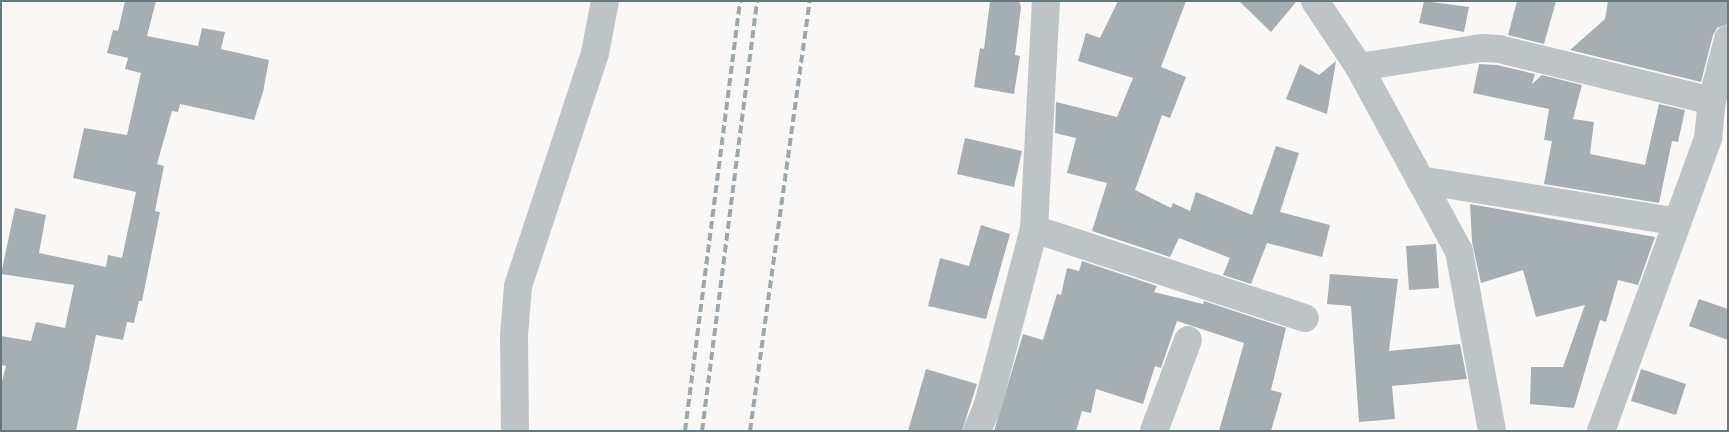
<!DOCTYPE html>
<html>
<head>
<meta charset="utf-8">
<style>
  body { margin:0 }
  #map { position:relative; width:1729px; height:432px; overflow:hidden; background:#f9f8f7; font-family:Arial,sans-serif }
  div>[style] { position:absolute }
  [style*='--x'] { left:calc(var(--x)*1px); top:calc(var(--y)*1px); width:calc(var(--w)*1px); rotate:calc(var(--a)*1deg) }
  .building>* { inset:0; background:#a5afb3 }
  .minor>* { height:28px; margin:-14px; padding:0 14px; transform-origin:14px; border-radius:14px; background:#bec4c6 }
  .rail>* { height:4px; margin-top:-2px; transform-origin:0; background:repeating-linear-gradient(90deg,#9ea7ab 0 8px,transparent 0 12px) }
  span { translate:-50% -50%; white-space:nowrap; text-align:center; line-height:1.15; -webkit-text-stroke:5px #fff; paint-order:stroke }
  .frame { position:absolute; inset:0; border:2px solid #66787f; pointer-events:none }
</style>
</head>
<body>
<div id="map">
  <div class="building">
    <div style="clip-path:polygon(125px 1px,156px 1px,147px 36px,198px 46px,202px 28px,225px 32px,221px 49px,269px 60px,263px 92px,254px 120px,180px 104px,178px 112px,172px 111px,157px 164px,164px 166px,155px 211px,160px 212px,142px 301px,139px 301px,134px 323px,127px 322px,123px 340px,96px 335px,76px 431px,1px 431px,1px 385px,6px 366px,1px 365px,1px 336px,31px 341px,36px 322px,65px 328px,74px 285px,1px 274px,15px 208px,46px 215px,39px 253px,106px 267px,108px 255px,122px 258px,136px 192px,73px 178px,84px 128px,127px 135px,141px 73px,125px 69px,128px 58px,107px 53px,113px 30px,118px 31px)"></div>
    <div style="clip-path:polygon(990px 1px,1019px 1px,1021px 7px,1015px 55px,1020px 56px,1014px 94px,974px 87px,980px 48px,984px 49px)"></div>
    <div style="clip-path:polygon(1118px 1px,1186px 1px,1161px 67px,1186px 77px,1170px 118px,1162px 115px,1135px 190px,1171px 208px,1173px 203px,1190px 211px,1196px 192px,1252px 215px,1276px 146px,1299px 153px,1280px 212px,1330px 225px,1322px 257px,1267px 243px,1251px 284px,1223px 275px,1230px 258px,1179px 238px,1170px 257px,1092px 231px,1107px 183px,1067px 173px,1076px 138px,1055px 133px,1056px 102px,1117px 117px,1133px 78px,1078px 61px,1086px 33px,1100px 38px)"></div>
    <div style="clip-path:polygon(1239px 1px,1297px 1px,1271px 32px)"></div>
    <div style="clip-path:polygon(1424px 1px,1469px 7px,1464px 32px,1419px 23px)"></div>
    <div style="clip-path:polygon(1517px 1px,1556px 1px,1544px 44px,1508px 35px)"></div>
    <div style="clip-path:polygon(1608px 1px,1728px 1px,1728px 24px,1717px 28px,1713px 35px,1701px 82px,1570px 50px,1605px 19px)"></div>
    <div style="clip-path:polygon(1336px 61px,1327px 114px,1286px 99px,1300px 64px,1319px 75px)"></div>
    <div style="clip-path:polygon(1479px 64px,1497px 65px,1535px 74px,1532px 84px,1542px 75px,1582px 85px,1573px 119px,1594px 122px,1590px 154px,1645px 165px,1659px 104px,1685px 110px,1678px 142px,1672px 141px,1659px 203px,1544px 184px,1552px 141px,1544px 140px,1549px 109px,1473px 93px)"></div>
    <div style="clip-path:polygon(965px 138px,1022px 151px,1014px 187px,957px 174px)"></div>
    <div style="clip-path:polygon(1470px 204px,1655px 237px,1638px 285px,1618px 280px,1606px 322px,1600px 320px,1574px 408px,1530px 404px,1531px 367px,1563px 367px,1585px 305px,1536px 317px,1523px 270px,1481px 283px,1472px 242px)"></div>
    <div style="clip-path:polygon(981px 225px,1010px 234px,986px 319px,928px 306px,940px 258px,969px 266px)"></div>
    <div style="clip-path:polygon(1436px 244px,1439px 288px,1409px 290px,1406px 246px)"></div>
    <div style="clip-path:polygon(1082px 261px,1157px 286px,1154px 292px,1203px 304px,1204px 301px,1286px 328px,1271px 390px,1282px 393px,1271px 431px,1219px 431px,1244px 343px,1177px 321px,1161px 368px,1155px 366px,1143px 404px,1096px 389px,1091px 413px,1082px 411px,1076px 431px,994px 431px,1023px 334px,1043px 340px,1057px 294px,1061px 295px,1067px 268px,1079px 271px)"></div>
    <div style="clip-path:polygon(1330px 274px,1398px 279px,1389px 351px,1460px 344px,1467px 379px,1392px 386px,1395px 419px,1359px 422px,1351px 306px,1327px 304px)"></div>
    <div style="clip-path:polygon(1699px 299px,1728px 309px,1728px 340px,1689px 326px)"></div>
    <div style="clip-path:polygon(926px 369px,977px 384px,962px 431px,908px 431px)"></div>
    <div style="clip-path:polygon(1641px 369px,1686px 384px,1676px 415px,1631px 401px)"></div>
  </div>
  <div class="minor">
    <div style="--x:1315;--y:1;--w:79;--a:56.3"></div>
    <div style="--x:1359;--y:67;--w:209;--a:61.5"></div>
    <div style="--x:1459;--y:251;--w:183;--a:79.6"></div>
    <div style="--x:1359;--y:67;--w:124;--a:-8.8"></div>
    <div style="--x:1482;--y:48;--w:17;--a:3"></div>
    <div style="--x:1499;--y:49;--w:219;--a:13.7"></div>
    <div style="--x:1420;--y:180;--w:261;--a:9.2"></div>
    <div style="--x:1034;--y:229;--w:285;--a:18.2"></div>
    <div style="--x:515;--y:431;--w:95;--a:-90.6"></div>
    <div style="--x:514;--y:336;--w:50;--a:-85.4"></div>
    <div style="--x:518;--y:286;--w:245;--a:-71.7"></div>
    <div style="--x:595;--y:53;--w:53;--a:-79.1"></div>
    <div style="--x:977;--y:431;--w:25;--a:-67"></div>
    <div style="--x:987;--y:408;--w:185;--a:-75.3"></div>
    <div style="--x:1034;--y:229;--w:228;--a:-87"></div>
    <div style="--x:1154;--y:431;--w:97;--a:-69.5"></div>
    <div style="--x:1601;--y:431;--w:312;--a:-69.9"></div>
    <div style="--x:1708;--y:138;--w:37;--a:-84"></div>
    <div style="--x:1712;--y:101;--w:64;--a:-75.5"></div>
  </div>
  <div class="rail">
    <div style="--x:685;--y:431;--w:434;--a:-82.7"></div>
    <div style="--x:702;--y:431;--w:434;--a:-82.7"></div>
    <div style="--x:750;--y:431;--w:434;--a:-82.1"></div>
  </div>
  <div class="frame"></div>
</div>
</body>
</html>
